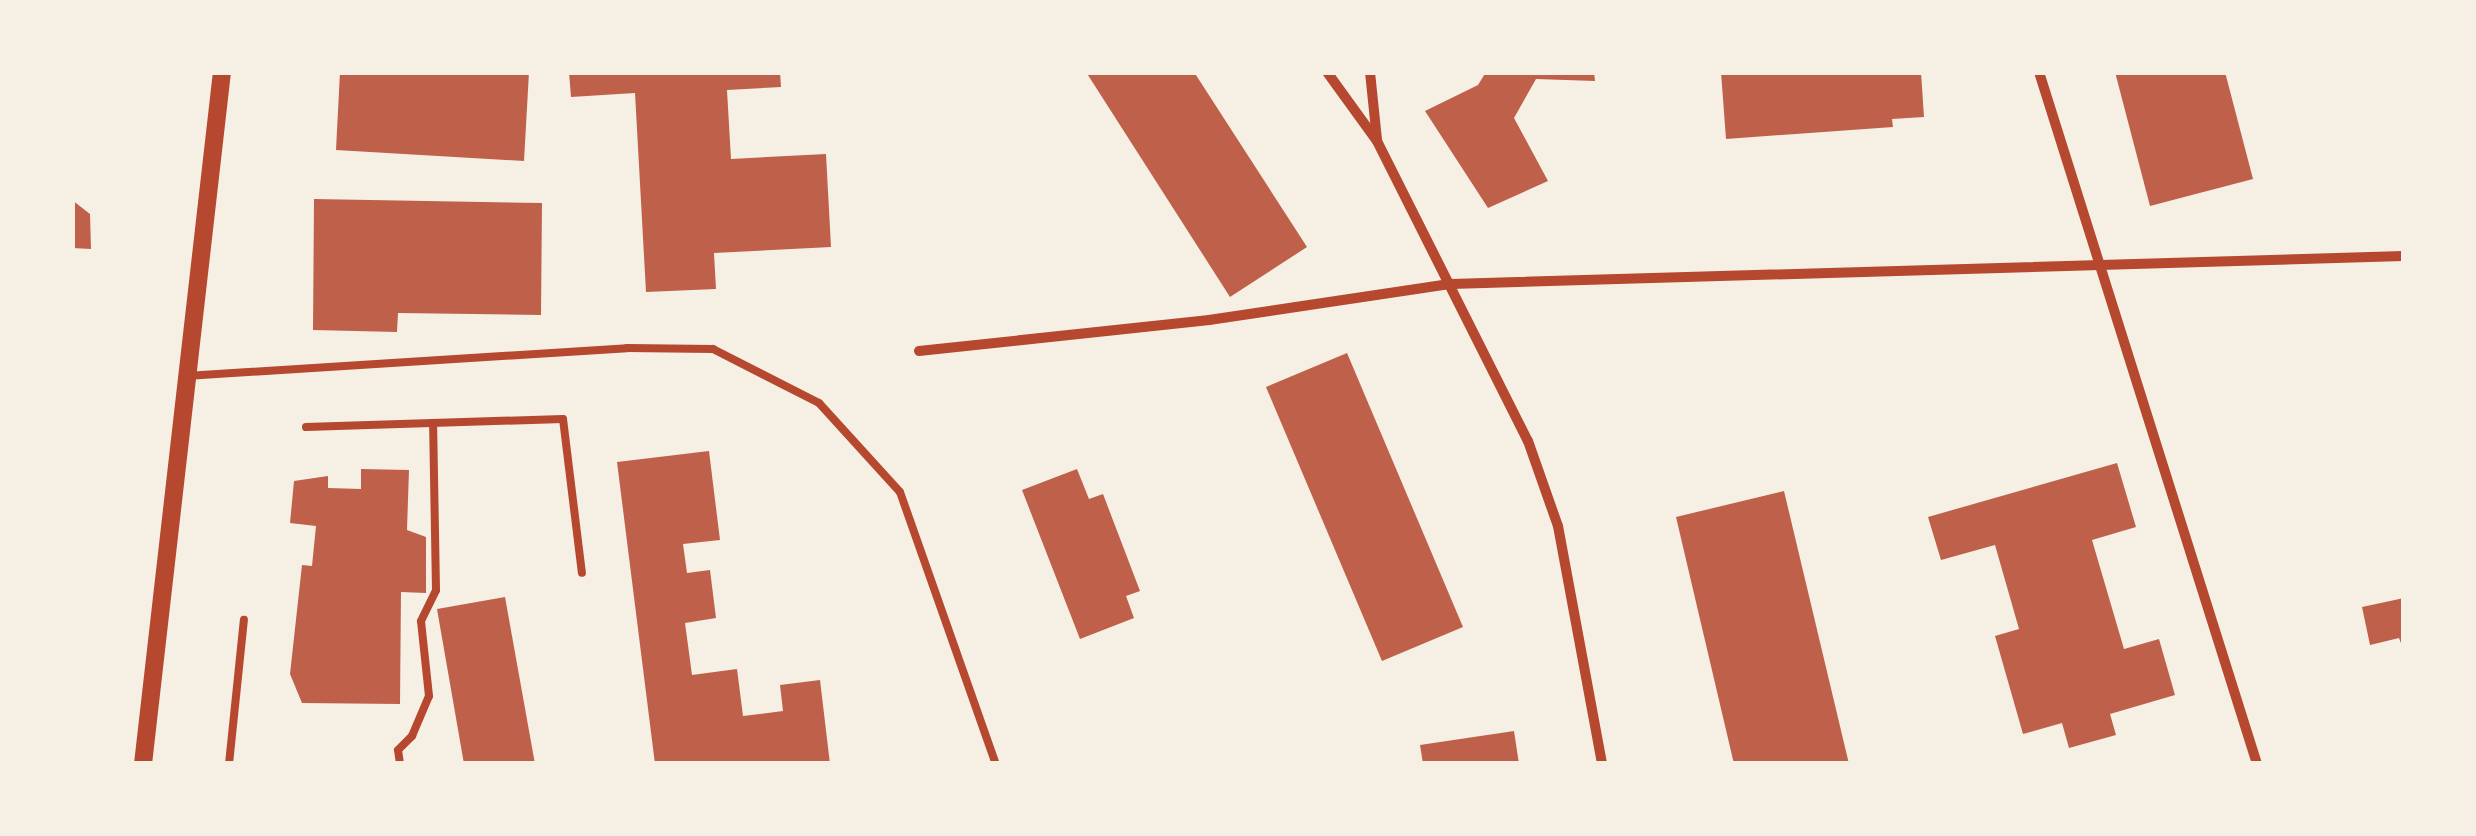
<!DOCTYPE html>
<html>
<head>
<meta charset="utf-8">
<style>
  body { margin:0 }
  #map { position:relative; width:2476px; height:836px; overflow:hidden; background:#f6efe4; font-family:Quicksand,sans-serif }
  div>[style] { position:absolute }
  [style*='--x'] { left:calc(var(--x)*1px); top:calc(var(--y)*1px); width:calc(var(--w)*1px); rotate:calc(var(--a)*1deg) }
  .building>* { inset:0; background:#bf614a }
  .service>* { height:8px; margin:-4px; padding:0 4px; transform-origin:4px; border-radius:4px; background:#b5482f }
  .minor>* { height:10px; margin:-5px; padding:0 5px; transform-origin:5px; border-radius:5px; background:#b5482f }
  .tertiary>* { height:18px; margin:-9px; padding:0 9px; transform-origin:9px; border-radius:9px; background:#b5482f }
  span { translate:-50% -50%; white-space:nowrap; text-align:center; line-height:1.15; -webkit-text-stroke:9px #f6efe4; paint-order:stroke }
  .frame { position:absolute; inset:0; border:75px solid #f6efe4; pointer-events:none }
</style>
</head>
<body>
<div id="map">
  <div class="building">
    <div style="clip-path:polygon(340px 72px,529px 72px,524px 161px,336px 150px)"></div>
    <div style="clip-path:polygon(569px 72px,780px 72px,781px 87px,727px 90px,731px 159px,826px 154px,831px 247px,714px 253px,716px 289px,646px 292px,635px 93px,571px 97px)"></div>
    <div style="clip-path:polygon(1086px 72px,1194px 72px,1307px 247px,1230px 297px)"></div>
    <div style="clip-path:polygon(1486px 72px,1594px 72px,1595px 81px,1536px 79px,1514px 118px,1548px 181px,1488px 208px,1425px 111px,1478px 85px)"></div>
    <div style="clip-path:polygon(1721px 72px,1921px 72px,1924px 117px,1892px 119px,1893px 127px,1726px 139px)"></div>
    <div style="clip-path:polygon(2115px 72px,2225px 72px,2253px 179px,2150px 206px)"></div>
    <div style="clip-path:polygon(314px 199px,542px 203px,541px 315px,398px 313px,397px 332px,313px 330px)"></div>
    <div style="clip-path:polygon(72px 200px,90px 214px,91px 249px,72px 248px)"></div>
    <div style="clip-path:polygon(1347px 353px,1463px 627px,1382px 661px,1266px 387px)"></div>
    <div style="clip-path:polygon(709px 451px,720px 540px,683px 544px,687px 573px,710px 570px,716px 618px,685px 623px,692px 675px,737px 669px,743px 716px,783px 711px,780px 685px,820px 680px,830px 764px,655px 764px,617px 462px)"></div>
    <div style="clip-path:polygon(2117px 463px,2136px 527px,2092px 540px,2124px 649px,2159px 639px,2175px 695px,2110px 714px,2116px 735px,2069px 748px,2062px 723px,2023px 734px,1995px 636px,2019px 629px,1995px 545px,1941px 560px,1928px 517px)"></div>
    <div style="clip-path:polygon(361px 469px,409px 470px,407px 530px,426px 537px,426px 593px,401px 592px,400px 704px,302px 703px,290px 674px,302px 565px,312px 566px,316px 526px,290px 523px,294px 481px,328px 476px,328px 488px,361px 489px)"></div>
    <div style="clip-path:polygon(1077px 469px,1089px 499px,1103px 494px,1140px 591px,1126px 596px,1134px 618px,1080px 639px,1022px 490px)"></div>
    <div style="clip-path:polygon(1784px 491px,1849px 764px,1734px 764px,1676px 517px)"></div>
    <div style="clip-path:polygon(505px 597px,535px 764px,464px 764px,437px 609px)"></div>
    <div style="clip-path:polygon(2404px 598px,2404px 651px,2399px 638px,2370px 645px,2362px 607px)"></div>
    <div style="clip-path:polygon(1514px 731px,1519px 764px,1423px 764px,1420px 745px)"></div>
  </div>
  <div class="service">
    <div style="--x:186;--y:376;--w:442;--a:-3.6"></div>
    <div style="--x:627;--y:348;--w:86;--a:0.7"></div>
    <div style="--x:713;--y:349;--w:119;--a:27"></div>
    <div style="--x:819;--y:403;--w:120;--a:47.7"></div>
    <div style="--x:900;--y:492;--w:288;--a:70.6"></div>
    <div style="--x:306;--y:427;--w:257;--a:-1.8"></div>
    <div style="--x:563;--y:419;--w:155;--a:83"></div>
    <div style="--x:229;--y:764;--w:145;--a:-84.1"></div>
    <div style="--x:400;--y:764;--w:14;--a:-98"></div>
    <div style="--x:398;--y:750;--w:20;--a:-45"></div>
    <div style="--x:412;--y:736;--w:43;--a:-67"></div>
    <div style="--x:429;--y:696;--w:75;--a:-96.1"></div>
    <div style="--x:421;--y:621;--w:34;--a:-64"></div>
    <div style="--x:436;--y:590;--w:167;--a:-91"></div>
  </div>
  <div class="minor">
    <div style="--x:1327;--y:72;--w:85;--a:54.1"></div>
    <div style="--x:1377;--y:141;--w:336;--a:63.3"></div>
    <div style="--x:1528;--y:441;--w:90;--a:70.6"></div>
    <div style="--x:1558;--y:526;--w:242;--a:79.5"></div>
    <div style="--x:1370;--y:72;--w:68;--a:84.1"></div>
    <div style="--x:2039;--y:72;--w:726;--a:72.51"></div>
    <div style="--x:919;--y:351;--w:292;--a:-6.1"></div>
    <div style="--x:1209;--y:320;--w:245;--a:-8.5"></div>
    <div style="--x:1451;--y:284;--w:953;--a:-1.68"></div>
  </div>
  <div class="tertiary">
    <div style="--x:143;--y:764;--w:696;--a:-83.49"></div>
  </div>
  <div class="frame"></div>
</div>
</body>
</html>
